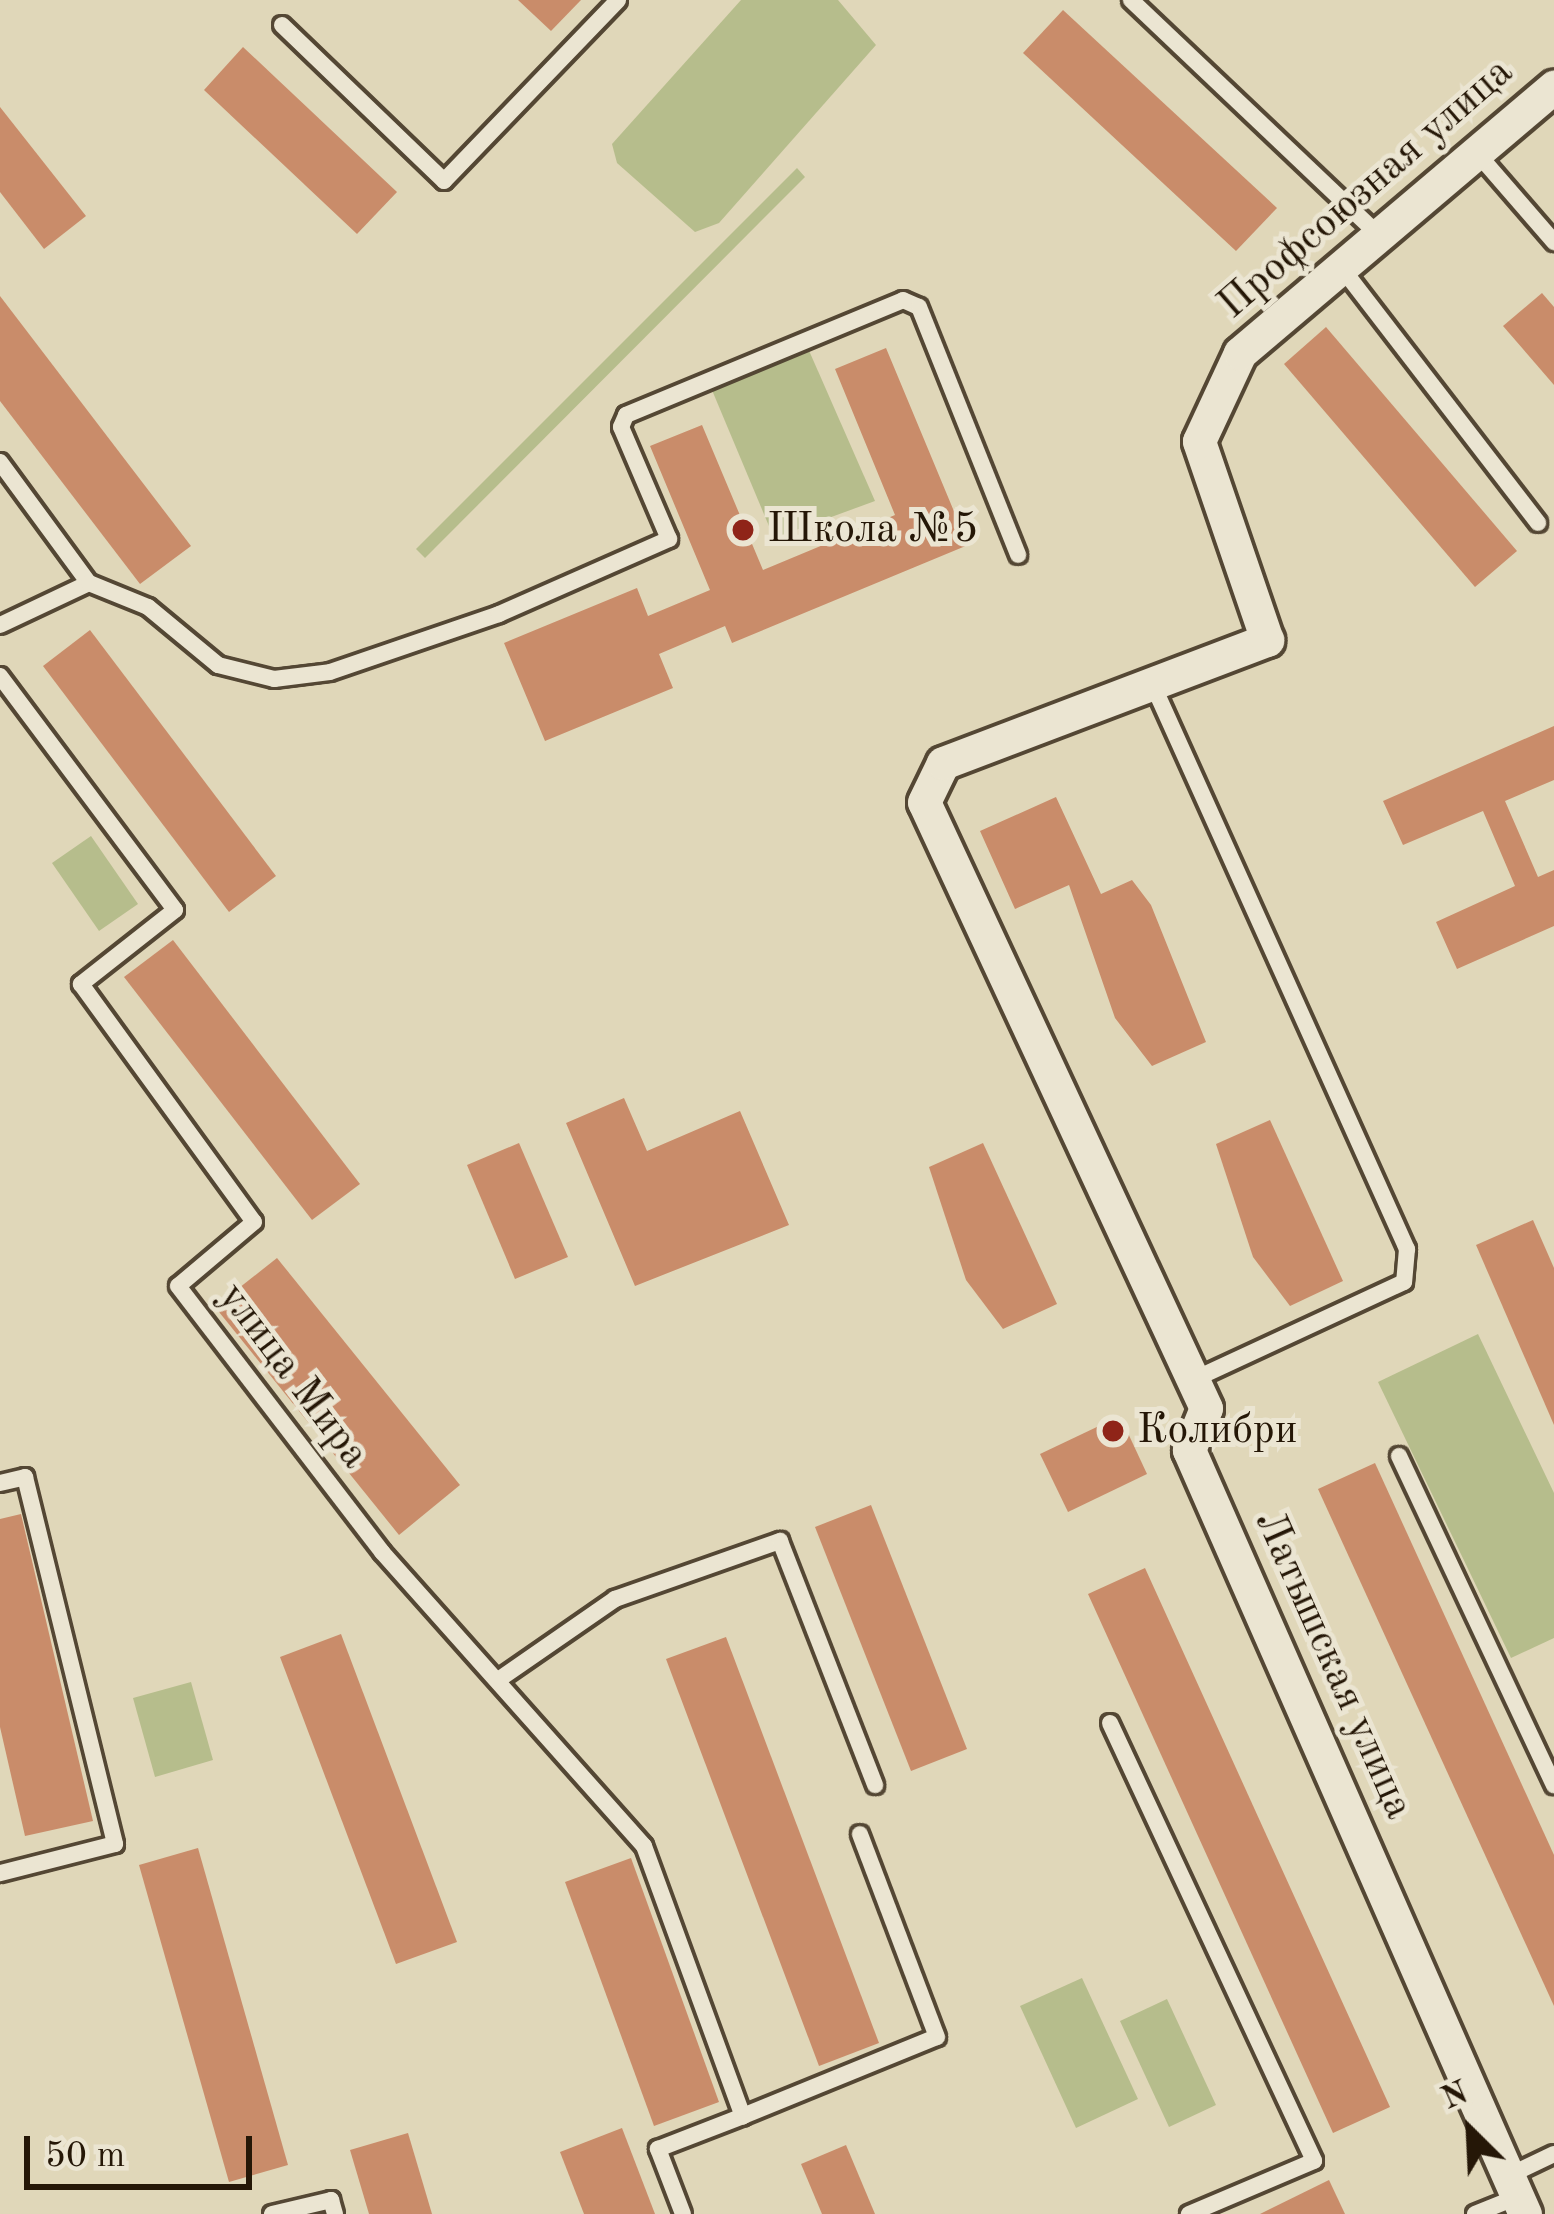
<!DOCTYPE html>
<html>
<head>
<meta charset="utf-8">
<style>
  body { margin:0 }
  #map { position:relative; width:1554px; height:2214px; overflow:hidden; background:#e0d7b9; font-family:"Old Standard TT",serif }
  div>[style] { position:absolute }
  [style*='--x'] { left:calc(var(--x)*1px); top:calc(var(--y)*1px); width:calc(var(--w)*1px); rotate:calc(var(--a)*1deg) }
  .green>* { inset:0; background:#b6bd8c }
  .building>* { inset:0; background:#c98c6a }
  .roads { filter:drop-shadow(3px 0 #544734) drop-shadow(-3px 0 #544734) drop-shadow(0 3px #544734) drop-shadow(0 -3px #544734) }
  .service>* { height:16px; margin:-8px; padding:0 8px; transform-origin:8px; border-radius:8px; background:#ebe5d2 }
  .minor>* { height:33px; margin:-16.5px; padding:0 16.5px; transform-origin:16.5px; border-radius:16.5px; background:#ebe5d2 }
  .dots>* { width:33px; height:33px; translate:-50% -50%; box-sizing:border-box; border:6px solid #ebe5d2; border-radius:50% }
  span { translate:-50% -50%; white-space:nowrap; text-align:center; line-height:1.15; -webkit-text-stroke:10px #ebe5d2; paint-order:stroke }
  .street-label { font-size:42px; color:#251707 }
  .poi-label { font-size:42px; color:#251707 }
  .left { translate:0 -50%; text-align:left }
  .north { position:absolute; left:1410px; top:2070px; width:120px; height:120px; -webkit-text-stroke:9px #ebe5d2; paint-order:stroke; rotate:336deg; font-size:33px; font-weight:700; line-height:48px; text-align:center; color:#251707 }
  .north::after { content:''; display:block; margin:auto; width:42px; height:54px; background:#251707; clip-path:polygon(50% 0,100% 100%,50% 72%,0 100%) }
  .scale { position:absolute; left:24px; top:2136px; width:228px; height:54px; box-sizing:border-box; border:6px solid #251707; border-top:0; padding-left:15px; font-size:36px; line-height:42px; white-space:nowrap; color:#251707; -webkit-text-stroke:9px #ebe5d2; paint-order:stroke }
</style>
</head>
<body>
<div id="map">
  <div class="green">
    <div style="clip-path:polygon(741px 0,838px 0,876px 45px,719px 223px,695px 232px,617px 163px,612px 144px)"></div>
    <div style="clip-path:polygon(797px 168px,805px 177px,425px 558px,416px 549px)"></div>
    <div style="clip-path:polygon(807px 346px,875px 501px,774px 538px,709px 383px)"></div>
    <div style="clip-path:polygon(91px 836px,138px 904px,99px 931px,52px 863px)"></div>
    <div style="clip-path:polygon(1478px 1334px,1554px 1493px,1554px 1638px,1511px 1658px,1378px 1382px)"></div>
    <div style="clip-path:polygon(191px 1682px,213px 1760px,155px 1777px,133px 1698px)"></div>
    <div style="clip-path:polygon(1082px 1978px,1138px 2099px,1076px 2128px,1020px 2006px)"></div>
    <div style="clip-path:polygon(1167px 1999px,1216px 2105px,1169px 2127px,1120px 2021px)"></div>
  </div>
  <div class="building">
    <div style="clip-path:polygon(518px 0,581px 0,551px 31px)"></div>
    <div style="clip-path:polygon(1063px 10px,1277px 208px,1236px 251px,1023px 53px)"></div>
    <div style="clip-path:polygon(243px 47px,397px 192px,357px 234px,204px 90px)"></div>
    <div style="clip-path:polygon(0 107px,86px 216px,44px 249px,0 192px)"></div>
    <div style="clip-path:polygon(1542px 293px,1554px 307px,1554px 385px,1503px 326px)"></div>
    <div style="clip-path:polygon(0 296px,191px 546px,140px 584px,0 401px)"></div>
    <div style="clip-path:polygon(1326px 327px,1517px 551px,1475px 587px,1284px 364px)"></div>
    <div style="clip-path:polygon(886px 348px,968px 545px,732px 643px,725px 626px,659px 654px,673px 688px,545px 741px,504px 643px,637px 588px,648px 616px,710px 590px,650px 446px,702px 425px,763px 570px,895px 515px,835px 369px)"></div>
    <div style="clip-path:polygon(90px 630px,276px 876px,229px 912px,43px 666px)"></div>
    <div style="clip-path:polygon(1554px 726px,1554px 780px,1505px 801px,1538px 877px,1554px 870px,1554px 926px,1457px 969px,1436px 922px,1515px 886px,1483px 811px,1403px 845px,1383px 801px)"></div>
    <div style="clip-path:polygon(1056px 797px,1101px 894px,1132px 880px,1151px 905px,1206px 1042px,1152px 1066px,1115px 1018px,1069px 885px,1015px 909px,980px 831px)"></div>
    <div style="clip-path:polygon(173px 940px,360px 1184px,312px 1220px,124px 977px)"></div>
    <div style="clip-path:polygon(624px 1098px,647px 1151px,740px 1111px,789px 1225px,635px 1286px,566px 1123px)"></div>
    <div style="clip-path:polygon(1270px 1120px,1343px 1281px,1290px 1306px,1253px 1257px,1216px 1144px)"></div>
    <div style="clip-path:polygon(519px 1143px,568px 1257px,515px 1279px,467px 1165px)"></div>
    <div style="clip-path:polygon(983px 1143px,1057px 1304px,1003px 1329px,966px 1280px,929px 1167px)"></div>
    <div style="clip-path:polygon(1533px 1220px,1554px 1268px,1554px 1425px,1476px 1245px)"></div>
    <div style="clip-path:polygon(277px 1258px,460px 1485px,399px 1535px,215px 1307px)"></div>
    <div style="clip-path:polygon(1120px 1416px,1147px 1474px,1068px 1512px,1040px 1454px)"></div>
    <div style="clip-path:polygon(1375px 1463px,1554px 1855px,1554px 2006px,1318px 1489px)"></div>
    <div style="clip-path:polygon(871px 1505px,967px 1749px,911px 1771px,815px 1527px)"></div>
    <div style="clip-path:polygon(21px 1514px,93px 1821px,25px 1836px,0 1727px,0 1519px)"></div>
    <div style="clip-path:polygon(1145px 1568px,1390px 2107px,1333px 2133px,1088px 1594px)"></div>
    <div style="clip-path:polygon(341px 1634px,457px 1942px,396px 1964px,280px 1657px)"></div>
    <div style="clip-path:polygon(726px 1637px,879px 2043px,819px 2066px,666px 1659px)"></div>
    <div style="clip-path:polygon(198px 1848px,288px 2165px,229px 2182px,139px 1865px)"></div>
    <div style="clip-path:polygon(631px 1858px,719px 2102px,654px 2126px,565px 1882px)"></div>
    <div style="clip-path:polygon(622px 2128px,655px 2214px,584px 2214px,560px 2152px)"></div>
    <div style="clip-path:polygon(408px 2133px,432px 2214px,369px 2214px,350px 2150px)"></div>
    <div style="clip-path:polygon(846px 2145px,875px 2214px,822px 2214px,801px 2164px)"></div>
    <div style="clip-path:polygon(1329px 2180px,1345px 2214px,1260px 2214px)"></div>
  </div>
  <div class="roads">
    <div class="service">
      <div style="--x:1131;--y:0;--w:342;--a:43.5"></div>
      <div style="--x:282;--y:25;--w:225;--a:43.9"></div>
      <div style="--x:444;--y:181;--w:251;--a:-46.1"></div>
      <div style="--x:1477;--y:153;--w:118;--a:49.1"></div>
      <div style="--x:1341;--y:267;--w:323;--a:52.4"></div>
      <div style="--x:0;--y:462;--w:150;--a:53.7"></div>
      <div style="--x:89;--y:583;--w:98;--a:154.7"></div>
      <div style="--x:89;--y:583;--w:64;--a:22.1"></div>
      <div style="--x:148;--y:607;--w:91;--a:39.6"></div>
      <div style="--x:218;--y:665;--w:58;--a:14"></div>
      <div style="--x:274;--y:679;--w:56;--a:-7.1"></div>
      <div style="--x:330;--y:672;--w:179;--a:-18.9"></div>
      <div style="--x:499;--y:614;--w:186;--a:-23.8"></div>
      <div style="--x:669;--y:539;--w:122;--a:-113.2"></div>
      <div style="--x:621;--y:427;--w:13;--a:-67"></div>
      <div style="--x:626;--y:415;--w:300;--a:-22.5"></div>
      <div style="--x:903;--y:300;--w:17;--a:24"></div>
      <div style="--x:919;--y:307;--w:267;--a:68.2"></div>
      <div style="--x:0;--y:676;--w:292;--a:53.2"></div>
      <div style="--x:175;--y:910;--w:120;--a:141.8"></div>
      <div style="--x:81;--y:984;--w:294;--a:54"></div>
      <div style="--x:254;--y:1222;--w:99;--a:139.9"></div>
      <div style="--x:178;--y:1286;--w:335;--a:52.5"></div>
      <div style="--x:382;--y:1552;--w:394;--a:48.3"></div>
      <div style="--x:644;--y:1846;--w:288;--a:69.9"></div>
      <div style="--x:743;--y:2116;--w:209;--a:-22.2"></div>
      <div style="--x:937;--y:2037;--w:217;--a:-110.8"></div>
      <div style="--x:1153;--y:685;--w:619;--a:65.76"></div>
      <div style="--x:1407;--y:1249;--w:33;--a:95"></div>
      <div style="--x:1404;--y:1282;--w:233;--a:155.1"></div>
      <div style="--x:1399;--y:1456;--w:364;--a:64.8"></div>
      <div style="--x:0;--y:1483;--w:26;--a:-13"></div>
      <div style="--x:25;--y:1477;--w:378;--a:76.2"></div>
      <div style="--x:115;--y:1844;--w:119;--a:165.8"></div>
      <div style="--x:501;--y:1678;--w:139;--a:-34.7"></div>
      <div style="--x:615;--y:1599;--w:175;--a:-19.4"></div>
      <div style="--x:780;--y:1541;--w:262;--a:68.7"></div>
      <div style="--x:1110;--y:1723;--w:483;--a:65"></div>
      <div style="--x:1314;--y:2161;--w:136;--a:157"></div>
      <div style="--x:1508;--y:2176;--w:51;--a:-25.6"></div>
      <div style="--x:272;--y:2214;--w:61;--a:-13.3"></div>
      <div style="--x:331;--y:2200;--w:15;--a:74"></div>
      <div style="--x:683;--y:2214;--w:70;--a:-111"></div>
      <div style="--x:658;--y:2149;--w:91;--a:-21.2"></div>
      <div style="--x:1475;--y:2214;--w:45;--a:-22"></div>
    </div>
    <div class="minor">
      <div style="--x:1525;--y:2214;--w:835;--a:-113.74"></div>
      <div style="--x:1189;--y:1450;--w:45;--a:-68"></div>
      <div style="--x:1206;--y:1408;--w:668;--a:-114.95"></div>
      <div style="--x:924;--y:802;--w:43;--a:-64"></div>
      <div style="--x:943;--y:763;--w:347;--a:-20.8"></div>
      <div style="--x:1267;--y:640;--w:210;--a:-108.9"></div>
      <div style="--x:1199;--y:441;--w:97;--a:-65"></div>
      <div style="--x:1240;--y:353;--w:412;--a:-40.3"></div>
    </div>
  </div>
  <div class="dots">
    <div style="left:743px;top:530px;background:#8f2418"></div>
    <div style="left:1113px;top:1431px;background:#8f2418"></div>
  </div>
  <div class="street-label">
    <span style="left:1366px;top:189px;rotate:-41deg">Профсоюзная улица</span>
    <span style="left:293px;top:1376px;rotate:53deg">улица Мира</span>
    <span style="left:1333px;top:1665px;rotate:66deg">Латышская улица</span>
  </div>
  <div class="poi-label">
    <span class="left" style="left:767px;top:530px">Школа №5</span>
    <span class="left" style="left:1137px;top:1431px">Колибри</span>
  </div>
  <div class="north">N</div>
  <div class="scale">50 m</div>
</div>
</body>
</html>
